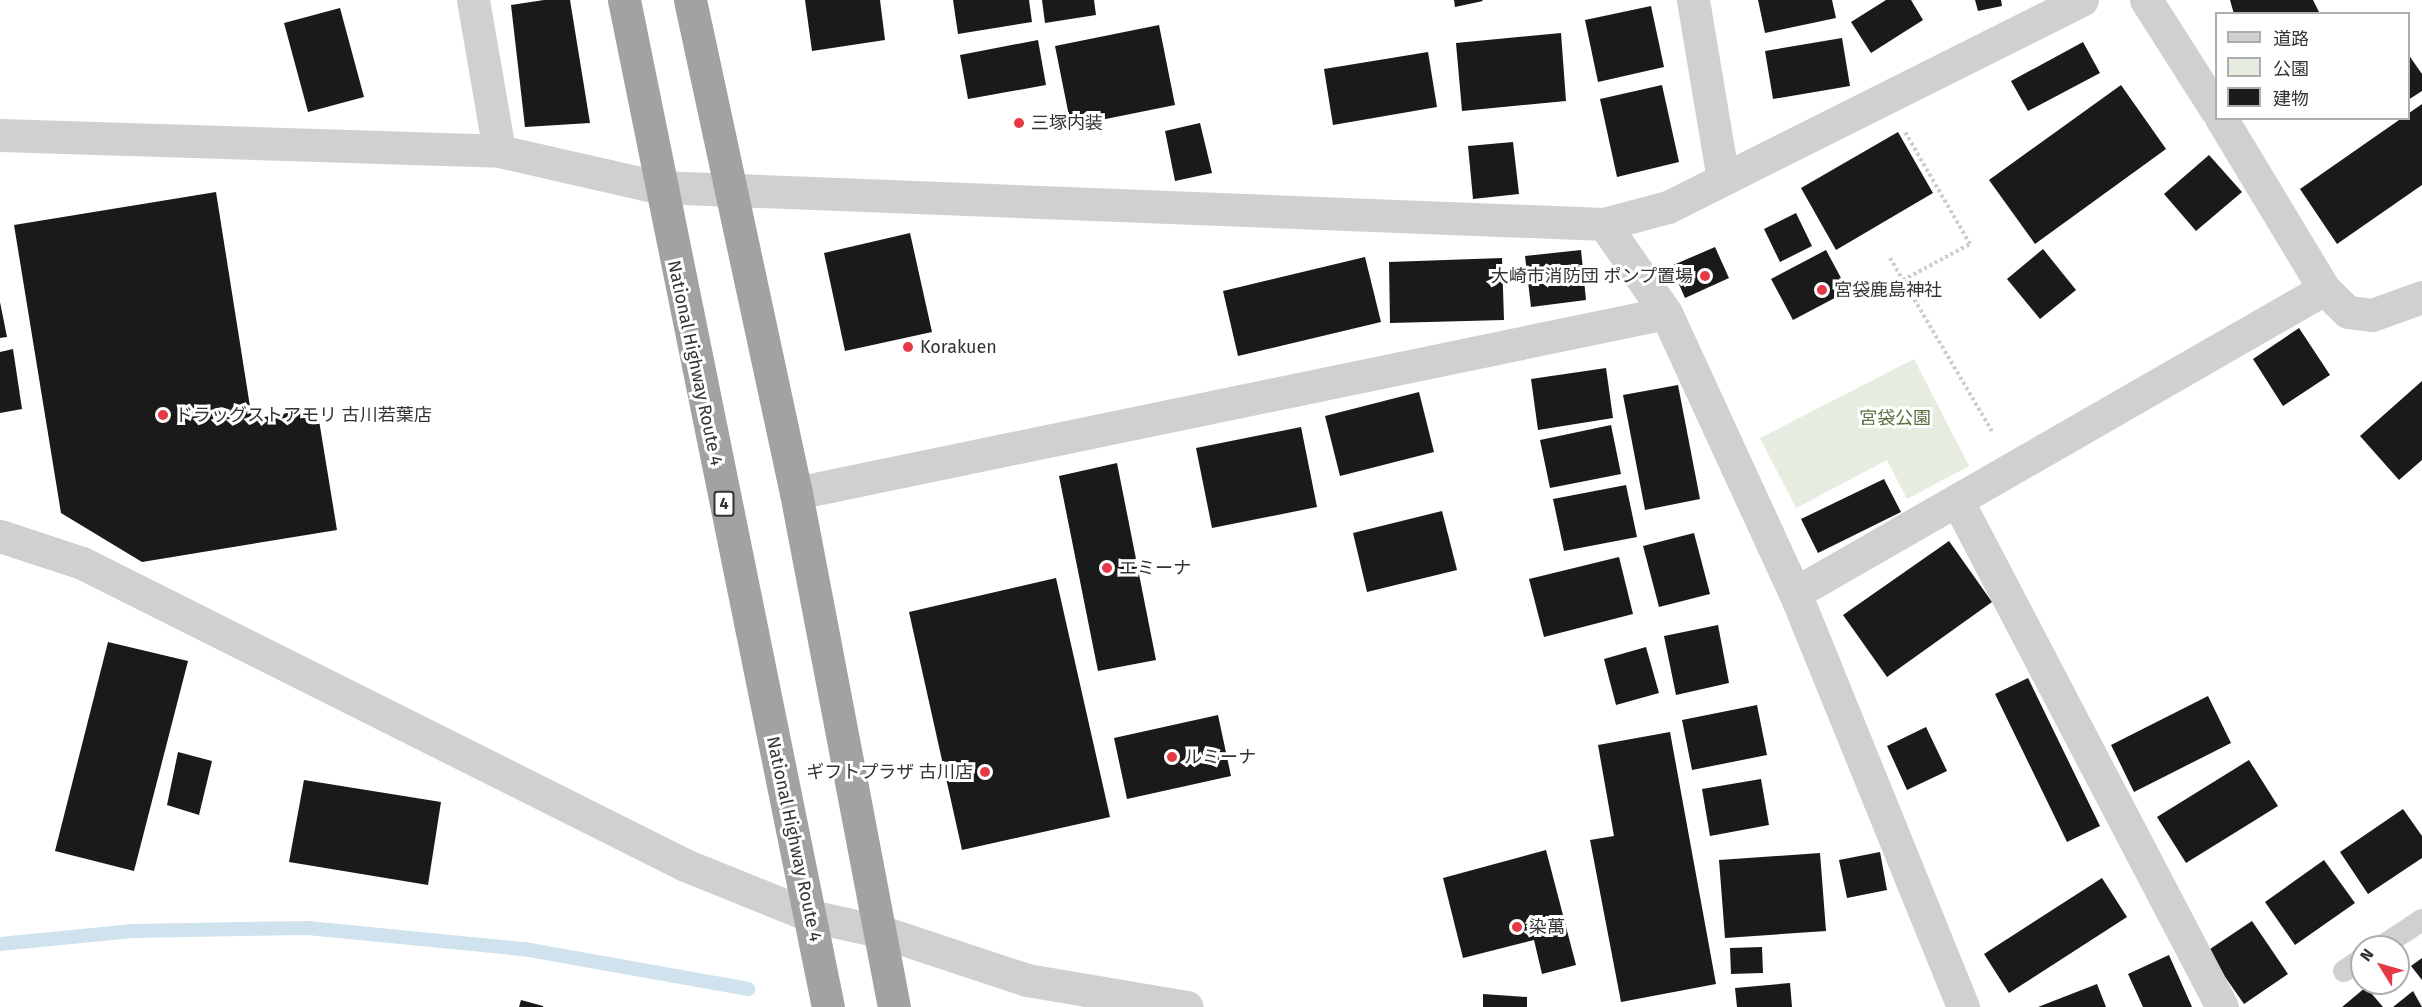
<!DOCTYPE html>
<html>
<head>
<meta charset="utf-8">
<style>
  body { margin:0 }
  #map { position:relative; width:2422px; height:1007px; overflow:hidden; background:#fff; font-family:"Fira Sans","Noto Sans JP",sans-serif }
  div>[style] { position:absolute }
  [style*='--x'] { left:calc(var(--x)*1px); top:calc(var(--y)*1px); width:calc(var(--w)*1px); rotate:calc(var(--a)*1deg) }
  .green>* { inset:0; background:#e6ecdf }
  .stream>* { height:14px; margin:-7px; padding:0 7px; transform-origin:7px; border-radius:7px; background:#cfe2ee }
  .building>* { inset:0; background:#1a1a1a }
  .path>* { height:4px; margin-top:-2px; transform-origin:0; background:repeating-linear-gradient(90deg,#cdcdcd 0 3px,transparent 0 6px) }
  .service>* { height:22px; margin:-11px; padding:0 11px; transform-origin:11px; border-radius:11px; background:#d0d0d0 }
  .minor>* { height:33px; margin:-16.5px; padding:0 16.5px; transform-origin:16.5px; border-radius:16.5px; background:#d0d0d0 }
  .trunk>* { height:33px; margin:-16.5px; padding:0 16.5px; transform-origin:16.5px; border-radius:16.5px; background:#a2a2a2 }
  .dots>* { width:16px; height:16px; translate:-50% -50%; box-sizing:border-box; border:3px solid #fff; border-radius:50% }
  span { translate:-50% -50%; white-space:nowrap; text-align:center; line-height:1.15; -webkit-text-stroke:6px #fff; paint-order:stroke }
  .shield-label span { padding:2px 4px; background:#fff; border:2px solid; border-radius:4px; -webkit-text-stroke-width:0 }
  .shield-label { font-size:16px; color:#333; font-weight:700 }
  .poi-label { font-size:18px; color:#333 }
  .left { translate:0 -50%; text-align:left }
  .right { translate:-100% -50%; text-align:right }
  .street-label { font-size:18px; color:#333 }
  .park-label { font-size:18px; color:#56703f }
  .legend { position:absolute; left:2215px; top:12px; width:195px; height:108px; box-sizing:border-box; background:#fff; border:2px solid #adadad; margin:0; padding:8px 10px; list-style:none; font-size:18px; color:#333 }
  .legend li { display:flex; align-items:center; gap:12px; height:30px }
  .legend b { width:30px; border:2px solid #adadad }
  .north { position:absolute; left:2350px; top:935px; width:60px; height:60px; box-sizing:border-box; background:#fff; border:2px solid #adadad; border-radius:50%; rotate:307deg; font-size:16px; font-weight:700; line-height:24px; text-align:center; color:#333 }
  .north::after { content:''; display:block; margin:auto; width:21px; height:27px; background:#e63946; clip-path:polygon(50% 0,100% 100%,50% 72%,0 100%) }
</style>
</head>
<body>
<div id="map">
  <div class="green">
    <div style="clip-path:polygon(1914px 359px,1969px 466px,1907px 499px,1887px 460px,1796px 508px,1760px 438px)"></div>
  </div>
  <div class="stream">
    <div style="--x:0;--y:944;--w:133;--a:-5.6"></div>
    <div style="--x:132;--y:931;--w:176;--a:-1"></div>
    <div style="--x:308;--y:928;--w:217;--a:5.6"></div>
    <div style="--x:524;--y:949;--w:228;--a:10.1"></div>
  </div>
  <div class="building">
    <div style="clip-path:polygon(544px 0,570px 0,590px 123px,525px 127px,511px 5px)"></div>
    <div style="clip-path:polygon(805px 0,880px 0,885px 40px,812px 51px)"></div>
    <div style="clip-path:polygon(953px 0,1029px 0,1032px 22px,958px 34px)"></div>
    <div style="clip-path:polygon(1042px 0,1094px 0,1096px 15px,1045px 23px)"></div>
    <div style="clip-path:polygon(1454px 0,1482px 0,1483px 1px,1455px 7px)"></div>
    <div style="clip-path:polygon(1758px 0,1832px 0,1836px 18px,1765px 33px)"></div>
    <div style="clip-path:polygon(1886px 0,1911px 0,1923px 20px,1871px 53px,1851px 22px)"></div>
    <div style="clip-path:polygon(1975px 0,2001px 0,2002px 6px,1978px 11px)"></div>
    <div style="clip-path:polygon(2230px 0,2313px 0,2320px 14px,2234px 14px)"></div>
    <div style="clip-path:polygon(1651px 6px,1664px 67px,1598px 82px,1585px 20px)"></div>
    <div style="clip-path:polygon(340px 8px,364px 97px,308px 112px,284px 23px)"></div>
    <div style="clip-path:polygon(1159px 25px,1175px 105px,1071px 126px,1055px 46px)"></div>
    <div style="clip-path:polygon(1561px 33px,1566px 101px,1462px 111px,1456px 43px)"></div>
    <div style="clip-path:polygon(1842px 38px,1850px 86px,1773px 99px,1765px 51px)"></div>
    <div style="clip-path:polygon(1038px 40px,1046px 85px,968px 99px,960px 55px)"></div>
    <div style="clip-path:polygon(2083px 42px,2100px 73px,2028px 111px,2011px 81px)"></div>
    <div style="clip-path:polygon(1428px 52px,1437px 107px,1333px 125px,1324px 69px)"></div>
    <div style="clip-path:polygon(2408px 54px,2422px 74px,2422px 91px,2408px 100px)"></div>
    <div style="clip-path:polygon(1662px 85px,1679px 162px,1617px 177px,1600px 99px)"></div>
    <div style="clip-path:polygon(2121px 85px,2166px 149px,2035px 244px,1989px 180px)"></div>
    <div style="clip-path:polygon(2422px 104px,2422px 185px,2337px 244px,2300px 189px)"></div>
    <div style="clip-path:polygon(1200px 123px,1212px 173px,1175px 181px,1165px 131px)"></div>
    <div style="clip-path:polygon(1898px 132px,1933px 193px,1836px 250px,1801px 188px)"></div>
    <div style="clip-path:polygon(1513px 142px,1519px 194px,1473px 199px,1468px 146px)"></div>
    <div style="clip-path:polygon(2209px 155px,2242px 192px,2196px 231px,2164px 194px)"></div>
    <div style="clip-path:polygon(216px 192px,252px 419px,317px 408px,337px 530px,142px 562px,61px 513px,14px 225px)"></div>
    <div style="clip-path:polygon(1796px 213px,1812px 246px,1780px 262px,1764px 229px)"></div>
    <div style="clip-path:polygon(910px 233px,932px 332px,845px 351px,824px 253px)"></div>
    <div style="clip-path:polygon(1715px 247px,1729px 278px,1685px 298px,1671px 266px)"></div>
    <div style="clip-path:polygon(2043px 249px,2076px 290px,2040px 319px,2007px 279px)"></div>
    <div style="clip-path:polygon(1581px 250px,1586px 300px,1531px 307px,1525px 256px)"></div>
    <div style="clip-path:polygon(1826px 250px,1848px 291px,1793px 320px,1771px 279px)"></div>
    <div style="clip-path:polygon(1365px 257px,1381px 322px,1238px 356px,1223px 291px)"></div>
    <div style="clip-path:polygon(1502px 258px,1504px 320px,1390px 323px,1389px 262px)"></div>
    <div style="clip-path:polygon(0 302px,7px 337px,0 338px)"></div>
    <div style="clip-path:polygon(2299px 328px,2330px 375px,2283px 406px,2253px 359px)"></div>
    <div style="clip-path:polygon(13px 349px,22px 409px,0 413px,0 352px)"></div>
    <div style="clip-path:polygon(1606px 368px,1613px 418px,1538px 430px,1531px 379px)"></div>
    <div style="clip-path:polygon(2422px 381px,2422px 460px,2399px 480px,2360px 436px)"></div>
    <div style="clip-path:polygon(1678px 385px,1700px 499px,1645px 510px,1623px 395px)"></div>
    <div style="clip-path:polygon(1419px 392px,1434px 452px,1340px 476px,1325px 416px)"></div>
    <div style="clip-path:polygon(1611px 425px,1621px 474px,1550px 488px,1540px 440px)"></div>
    <div style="clip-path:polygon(1301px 427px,1317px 507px,1212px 528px,1196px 448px)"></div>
    <div style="clip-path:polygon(1117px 463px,1156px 660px,1098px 671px,1059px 476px)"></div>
    <div style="clip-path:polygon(1884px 479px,1901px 512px,1818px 553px,1801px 519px)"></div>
    <div style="clip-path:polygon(1626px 485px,1637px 537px,1564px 551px,1553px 499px)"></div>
    <div style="clip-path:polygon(1442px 511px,1457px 570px,1367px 592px,1353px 533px)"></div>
    <div style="clip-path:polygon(1694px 533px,1710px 594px,1659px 607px,1643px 546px)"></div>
    <div style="clip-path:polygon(1949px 541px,1992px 602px,1887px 677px,1843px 615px)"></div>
    <div style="clip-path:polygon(1619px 557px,1633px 614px,1544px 637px,1529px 579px)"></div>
    <div style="clip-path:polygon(1056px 578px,1110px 817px,962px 850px,909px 612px)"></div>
    <div style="clip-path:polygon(1718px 625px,1729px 683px,1676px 695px,1664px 636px)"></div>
    <div style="clip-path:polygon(108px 642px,188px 661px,134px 871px,55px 851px)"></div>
    <div style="clip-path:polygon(1646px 647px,1659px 693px,1616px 705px,1604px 659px)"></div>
    <div style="clip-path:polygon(2028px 678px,2100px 826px,2067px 842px,1995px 694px)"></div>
    <div style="clip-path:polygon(2208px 696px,2231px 743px,2134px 792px,2111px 745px)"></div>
    <div style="clip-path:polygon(1757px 705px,1767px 755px,1692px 770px,1682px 720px)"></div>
    <div style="clip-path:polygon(1218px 715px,1231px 776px,1127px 799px,1114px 738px)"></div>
    <div style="clip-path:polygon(1926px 727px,1947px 771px,1907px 790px,1887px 746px)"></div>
    <div style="clip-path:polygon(1670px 732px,1716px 984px,1621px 1002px,1590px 840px,1614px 836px,1598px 745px)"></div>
    <div style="clip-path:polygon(178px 752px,212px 761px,199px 815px,167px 805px)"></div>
    <div style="clip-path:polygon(2249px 760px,2278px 806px,2186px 863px,2157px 817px)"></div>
    <div style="clip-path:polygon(1761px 779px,1769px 825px,1710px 836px,1702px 789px)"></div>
    <div style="clip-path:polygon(304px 780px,441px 802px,428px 885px,289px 862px)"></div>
    <div style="clip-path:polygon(2403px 809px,2422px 836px,2422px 858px,2368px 894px,2340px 852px)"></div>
    <div style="clip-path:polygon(1546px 850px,1576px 965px,1542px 974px,1534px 940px,1463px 958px,1443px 878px)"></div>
    <div style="clip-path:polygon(1880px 852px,1887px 890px,1847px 898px,1839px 860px)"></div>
    <div style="clip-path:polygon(1820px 853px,1826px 931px,1725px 938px,1719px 860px)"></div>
    <div style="clip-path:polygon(2324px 860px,2355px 903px,2295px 945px,2265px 902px)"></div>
    <div style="clip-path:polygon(2102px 878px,2127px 917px,2009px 993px,1984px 954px)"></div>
    <div style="clip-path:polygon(2252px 921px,2288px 974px,2244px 1004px,2207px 951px)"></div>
    <div style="clip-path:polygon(1762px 947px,1763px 973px,1731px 974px,1730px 948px)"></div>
    <div style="clip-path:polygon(2169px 955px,2192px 1007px,2143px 1007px,2128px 974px)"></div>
    <div style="clip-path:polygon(2422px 958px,2422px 980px,2411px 966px)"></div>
    <div style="clip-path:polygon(1790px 983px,1792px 1007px,1737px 1007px,1735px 988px)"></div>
    <div style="clip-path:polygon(2097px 984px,2106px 1007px,2038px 1007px)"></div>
    <div style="clip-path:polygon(2366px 987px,2383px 1007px,2342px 1007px)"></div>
    <div style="clip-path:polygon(2413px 991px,2422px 1007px,2393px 1007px)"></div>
    <div style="clip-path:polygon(1483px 994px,1527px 997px,1527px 1007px,1483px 1007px)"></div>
    <div style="clip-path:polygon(521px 1000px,543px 1006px,543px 1007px,519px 1007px)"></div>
  </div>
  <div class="path">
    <div style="--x:1890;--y:258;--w:203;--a:59.5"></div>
    <div style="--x:1903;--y:280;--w:76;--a:-28.2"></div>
    <div style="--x:1970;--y:244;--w:129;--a:-120.1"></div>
  </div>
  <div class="service">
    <div style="--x:2381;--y:947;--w:49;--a:-33.4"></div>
    <div style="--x:2344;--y:971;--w:22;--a:-34"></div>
  </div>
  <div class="minor">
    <div style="--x:473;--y:0;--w:153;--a:80.2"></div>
    <div style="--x:1693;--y:0;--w:181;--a:80.5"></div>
    <div style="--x:2146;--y:0;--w:130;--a:57.5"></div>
    <div style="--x:2221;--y:118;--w:200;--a:58.9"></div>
    <div style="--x:2324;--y:289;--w:33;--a:44"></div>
    <div style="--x:2348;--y:312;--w:24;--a:7"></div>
    <div style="--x:2372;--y:315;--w:53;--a:-19.8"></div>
    <div style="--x:0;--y:135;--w:499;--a:1.8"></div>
    <div style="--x:499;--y:151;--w:163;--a:12.8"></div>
    <div style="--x:658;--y:187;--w:947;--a:2.24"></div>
    <div style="--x:1604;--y:224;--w:66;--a:-14.9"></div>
    <div style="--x:1668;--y:207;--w:463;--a:-26.6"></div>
    <div style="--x:1604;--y:224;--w:108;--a:55.1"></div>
    <div style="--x:1666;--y:313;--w:308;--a:65.3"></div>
    <div style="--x:1795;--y:593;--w:447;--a:67.9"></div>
    <div style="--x:796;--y:493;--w:888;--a:-11.69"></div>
    <div style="--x:1957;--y:500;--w:572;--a:62.4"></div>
    <div style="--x:0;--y:536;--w:86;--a:18.2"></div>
    <div style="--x:82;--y:563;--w:674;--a:26.6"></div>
    <div style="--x:685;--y:865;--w:136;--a:22"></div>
    <div style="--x:811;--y:916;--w:70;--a:12.4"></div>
    <div style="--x:879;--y:931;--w:156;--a:18.3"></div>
    <div style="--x:1027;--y:980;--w:162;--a:9.6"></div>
    <div style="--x:1795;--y:593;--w:610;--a:-29.88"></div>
  </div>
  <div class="trunk">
    <div style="--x:624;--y:0;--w:1027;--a:78.55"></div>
    <div style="--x:690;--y:0;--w:504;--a:77.87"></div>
    <div style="--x:796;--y:493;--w:523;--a:79.21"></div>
  </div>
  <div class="dots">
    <div style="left:1019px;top:123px;background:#e63946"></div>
    <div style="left:1705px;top:276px;background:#e63946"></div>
    <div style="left:1822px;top:290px;background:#e63946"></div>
    <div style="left:908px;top:347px;background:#e63946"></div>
    <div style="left:163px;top:415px;background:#e63946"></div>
    <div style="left:1107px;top:568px;background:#e63946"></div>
    <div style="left:1172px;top:757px;background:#e63946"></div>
    <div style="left:985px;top:772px;background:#e63946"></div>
    <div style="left:1517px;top:927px;background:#e63946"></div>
  </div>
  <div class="shield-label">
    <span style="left:724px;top:504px">4</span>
  </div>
  <div class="poi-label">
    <span class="left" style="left:1031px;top:123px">三塚内装</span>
    <span class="right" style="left:1693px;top:276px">大崎市消防団 ポンプ置場</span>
    <span class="left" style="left:1834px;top:290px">宮袋鹿島神社</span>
    <span class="left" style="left:920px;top:347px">Korakuen</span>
    <span class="left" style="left:175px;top:415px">ドラッグストアモリ 古川若葉店</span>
    <span class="left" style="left:1119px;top:568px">エミーナ</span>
    <span class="left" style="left:1184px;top:757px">ルミーナ</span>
    <span class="right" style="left:973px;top:772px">ギフトプラザ 古川店</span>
    <span class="left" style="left:1529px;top:927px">染萬</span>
  </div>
  <div class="street-label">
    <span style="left:695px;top:363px;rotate:78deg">National Highway Route 4</span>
    <span style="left:794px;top:839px;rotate:78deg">National Highway Route 4</span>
  </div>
  <div class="park-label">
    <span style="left:1895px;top:418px">宮袋公園</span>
  </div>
  <ul class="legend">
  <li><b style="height:8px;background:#d0d0d0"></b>道路</li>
  <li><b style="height:16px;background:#e6ecdf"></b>公園</li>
  <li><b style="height:16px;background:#1a1a1a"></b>建物</li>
  </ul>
  <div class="north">N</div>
</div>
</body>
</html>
